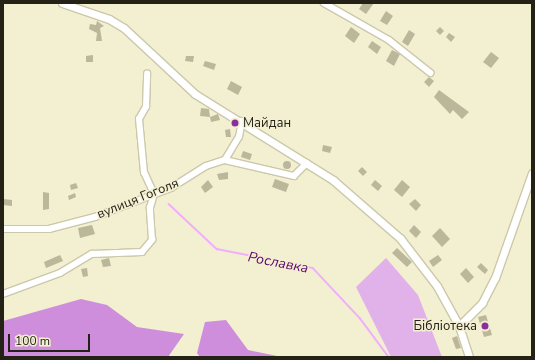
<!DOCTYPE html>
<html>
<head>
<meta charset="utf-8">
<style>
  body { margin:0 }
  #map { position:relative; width:535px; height:360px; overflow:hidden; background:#f3efd1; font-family:"Nunito Sans",sans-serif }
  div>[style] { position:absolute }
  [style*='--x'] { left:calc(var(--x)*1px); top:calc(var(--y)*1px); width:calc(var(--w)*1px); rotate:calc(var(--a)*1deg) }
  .green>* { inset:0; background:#e1b2ea }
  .forest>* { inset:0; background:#ce8edb }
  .stream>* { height:1.5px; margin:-0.75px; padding:0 0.75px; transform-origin:0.75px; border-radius:0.75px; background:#f0aefd }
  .building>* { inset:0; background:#bbb79a }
  .round { border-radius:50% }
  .roads { filter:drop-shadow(1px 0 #ccc8ab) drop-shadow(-1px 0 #ccc8ab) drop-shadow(0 1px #ccc8ab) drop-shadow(0 -1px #ccc8ab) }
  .minor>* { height:5.5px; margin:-2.75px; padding:0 2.75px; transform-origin:2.75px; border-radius:2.75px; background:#fff }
  .tertiary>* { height:7px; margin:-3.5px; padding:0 3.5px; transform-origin:3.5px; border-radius:3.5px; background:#fff }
  .dots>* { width:11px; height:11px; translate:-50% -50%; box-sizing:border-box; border:2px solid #f3efd1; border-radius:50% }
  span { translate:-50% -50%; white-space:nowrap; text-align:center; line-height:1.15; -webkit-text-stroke:3px #f3efd1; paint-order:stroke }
  .poi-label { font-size:13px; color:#242217 }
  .left { translate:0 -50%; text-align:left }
  .right { translate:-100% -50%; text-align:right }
  .street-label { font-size:13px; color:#242217 }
  .water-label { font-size:14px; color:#5a0468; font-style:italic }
  .frame { position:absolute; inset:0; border:4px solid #242217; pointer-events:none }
  .scale { position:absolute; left:8px; top:334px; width:82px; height:18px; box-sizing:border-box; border:2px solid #242217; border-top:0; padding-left:5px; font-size:12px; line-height:14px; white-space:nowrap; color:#242217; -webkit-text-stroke:3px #f3efd1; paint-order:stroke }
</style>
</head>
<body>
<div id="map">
  <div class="green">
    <div style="clip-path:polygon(386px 258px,418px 295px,442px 357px,391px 357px,356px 287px)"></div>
  </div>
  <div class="forest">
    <div style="clip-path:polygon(81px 299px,107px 305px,137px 327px,184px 334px,168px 357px,3px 357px,3px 321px)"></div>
    <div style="clip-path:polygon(226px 320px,248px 350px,282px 357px,200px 357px,197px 353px,205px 322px)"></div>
  </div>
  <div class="stream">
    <div style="--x:169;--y:204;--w:66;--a:43.2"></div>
    <div style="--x:217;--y:249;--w:98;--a:11.2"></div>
    <div style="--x:313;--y:268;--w:69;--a:46.8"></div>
    <div style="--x:360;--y:318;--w:49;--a:53.4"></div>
  </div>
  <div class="building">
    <div style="clip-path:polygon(363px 3px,374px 3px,366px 14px,359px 9px)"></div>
    <div style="clip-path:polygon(386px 11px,393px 16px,387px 25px,380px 21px)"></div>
    <div style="clip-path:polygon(97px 21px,104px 26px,100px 28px,102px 41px,96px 41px,97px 33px,89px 29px,90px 24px,96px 25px)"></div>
    <div style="clip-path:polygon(351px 27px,360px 34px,354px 43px,345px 36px)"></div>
    <div style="clip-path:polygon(440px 27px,444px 31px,440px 35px,436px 31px)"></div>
    <div style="clip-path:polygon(409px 30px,415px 34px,408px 46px,402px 42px)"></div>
    <div style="clip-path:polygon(449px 33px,455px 37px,451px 42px,446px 37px)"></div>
    <div style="clip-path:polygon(372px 41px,381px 47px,377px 54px,368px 47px)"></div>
    <div style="clip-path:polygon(392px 50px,400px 54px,394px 66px,386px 61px)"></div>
    <div style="clip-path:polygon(491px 52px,499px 58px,491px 68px,483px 62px)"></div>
    <div style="clip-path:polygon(93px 55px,93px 62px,86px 62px,86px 56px)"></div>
    <div style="clip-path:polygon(186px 56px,194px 56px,193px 62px,185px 61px)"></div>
    <div style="clip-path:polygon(205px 61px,216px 64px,214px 70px,203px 66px)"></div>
    <div style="clip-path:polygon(429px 77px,434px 81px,429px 87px,424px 82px)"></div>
    <div style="clip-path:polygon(231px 81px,242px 87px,238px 95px,227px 89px)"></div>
    <div style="clip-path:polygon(439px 90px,469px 112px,462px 119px,453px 110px,450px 114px,434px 97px)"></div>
    <div style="clip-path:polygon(201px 108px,209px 109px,210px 117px,218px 114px,220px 120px,211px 122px,210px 117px,200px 116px)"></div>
    <div style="clip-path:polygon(230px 129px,231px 137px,226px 137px,225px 130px)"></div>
    <div style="clip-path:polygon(323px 145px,332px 147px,330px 153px,322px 151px)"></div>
    <div style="clip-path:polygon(243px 151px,252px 154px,250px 160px,241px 157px)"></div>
    <div class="round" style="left:283px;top:161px;width:8px;height:8px"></div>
    <div style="clip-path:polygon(362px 167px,367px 172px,363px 176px,358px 171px)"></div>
    <div style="clip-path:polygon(228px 172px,228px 179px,219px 180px,217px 174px)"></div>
    <div style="clip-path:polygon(275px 179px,289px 184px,286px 192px,272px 187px)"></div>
    <div style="clip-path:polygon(208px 180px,213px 187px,205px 193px,201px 187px)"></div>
    <div style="clip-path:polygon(375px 180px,382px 186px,378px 191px,371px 185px)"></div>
    <div style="clip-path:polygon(402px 180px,410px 187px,402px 197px,394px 190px)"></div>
    <div style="clip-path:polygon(76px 183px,78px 188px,71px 190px,70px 185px)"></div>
    <div style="clip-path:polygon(43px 192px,49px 193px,49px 209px,43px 210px)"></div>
    <div style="clip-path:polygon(75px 193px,76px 197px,69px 200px,68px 196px)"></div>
    <div style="clip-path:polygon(3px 199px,12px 200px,12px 206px,3px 205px)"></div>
    <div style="clip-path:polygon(415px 199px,421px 205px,416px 211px,409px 204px)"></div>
    <div style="clip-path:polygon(92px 225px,95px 234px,80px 238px,78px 228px)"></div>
    <div style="clip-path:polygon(414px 225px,421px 232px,416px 238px,409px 231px)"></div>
    <div style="clip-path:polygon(440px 228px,450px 239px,442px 247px,432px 236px)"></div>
    <div style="clip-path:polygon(397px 248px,412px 262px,407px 267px,392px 253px)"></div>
    <div style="clip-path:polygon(60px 255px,63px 261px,46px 268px,44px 262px)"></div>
    <div style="clip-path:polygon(438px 255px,442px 260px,433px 267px,429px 261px)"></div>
    <div style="clip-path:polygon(109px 258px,111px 266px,103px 267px,101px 260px)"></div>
    <div style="clip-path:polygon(481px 263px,488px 270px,485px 274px,477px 267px)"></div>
    <div style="clip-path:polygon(87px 268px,88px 276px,83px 277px,81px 269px)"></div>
    <div style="clip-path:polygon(466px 268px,474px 277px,468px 283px,460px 274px)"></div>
    <div style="clip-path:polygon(486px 315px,492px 335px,484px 337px,478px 317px)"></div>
    <div style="clip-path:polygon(457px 336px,461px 348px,456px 349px,452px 338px)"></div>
  </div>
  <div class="roads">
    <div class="minor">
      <div style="--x:324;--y:3;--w:75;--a:29.6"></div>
      <div style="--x:389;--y:40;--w:53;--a:38.2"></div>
      <div style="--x:225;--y:160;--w:71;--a:13.1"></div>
      <div style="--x:294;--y:176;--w:18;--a:-45"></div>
      <div style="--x:3;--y:229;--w:46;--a:0"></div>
      <div style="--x:49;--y:229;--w:48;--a:-14.6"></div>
      <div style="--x:95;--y:217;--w:81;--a:-20.9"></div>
      <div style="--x:171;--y:188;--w:41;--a:-32.2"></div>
      <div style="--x:206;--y:166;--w:20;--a:-18"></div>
      <div style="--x:225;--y:160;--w:27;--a:-59"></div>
      <div style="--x:239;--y:137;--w:16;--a:-79"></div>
      <div style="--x:3;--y:294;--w:61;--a:-20.2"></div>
      <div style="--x:60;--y:273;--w:37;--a:-31"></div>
      <div style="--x:92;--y:254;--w:50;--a:-2.3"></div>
      <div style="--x:142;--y:252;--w:16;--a:-50"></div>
      <div style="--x:152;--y:240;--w:32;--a:-94"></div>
      <div style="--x:150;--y:208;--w:15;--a:-74"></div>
      <div style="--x:154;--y:194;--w:23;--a:-115"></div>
      <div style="--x:144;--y:173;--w:54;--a:-95.3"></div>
      <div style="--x:139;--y:119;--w:14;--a:-60"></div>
      <div style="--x:146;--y:107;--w:33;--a:-88"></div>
    </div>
    <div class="tertiary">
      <div style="--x:62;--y:3;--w:50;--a:18.8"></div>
      <div style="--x:109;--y:19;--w:17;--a:31"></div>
      <div style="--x:124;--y:28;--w:97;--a:42.9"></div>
      <div style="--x:195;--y:94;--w:163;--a:31.9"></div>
      <div style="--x:333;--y:180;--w:89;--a:40.9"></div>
      <div style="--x:400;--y:238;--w:61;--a:52.4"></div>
      <div style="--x:437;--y:286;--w:46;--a:61.2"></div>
      <div style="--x:459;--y:326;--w:33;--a:72"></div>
      <div style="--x:459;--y:326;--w:33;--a:-45"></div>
      <div style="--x:482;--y:303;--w:28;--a:-63"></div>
      <div style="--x:495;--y:278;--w:111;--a:-70.6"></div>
    </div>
  </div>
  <div class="dots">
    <div style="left:235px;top:123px;background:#8a2f9b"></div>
    <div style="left:485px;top:326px;background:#8a2f9b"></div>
  </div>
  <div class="poi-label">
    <span class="left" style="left:243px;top:123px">Майдан</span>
    <span class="right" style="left:477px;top:326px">Бібліотека</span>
  </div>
  <div class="street-label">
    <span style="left:138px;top:199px;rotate:-22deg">вулиця Гоголя</span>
  </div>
  <div class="water-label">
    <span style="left:278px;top:263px;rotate:11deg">Рославка</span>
  </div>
  <div class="frame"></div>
  <div class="scale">100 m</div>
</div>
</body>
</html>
